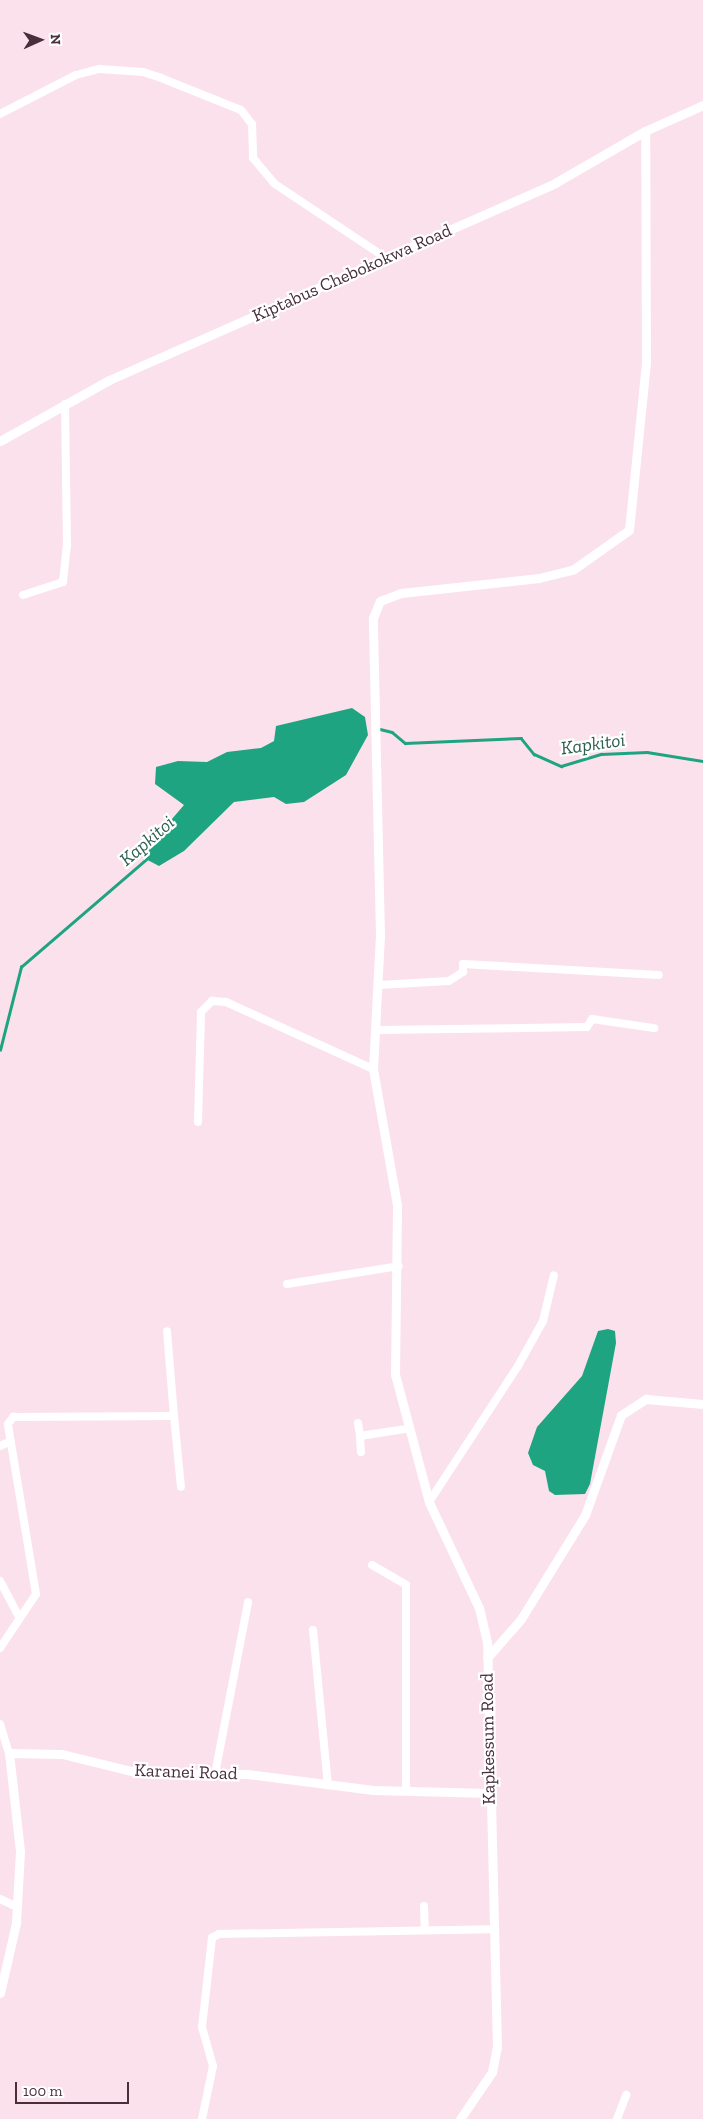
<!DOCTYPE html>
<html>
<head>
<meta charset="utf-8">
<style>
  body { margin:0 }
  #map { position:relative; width:703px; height:2119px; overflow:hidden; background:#fbe1ec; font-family:"Zilla Slab",serif }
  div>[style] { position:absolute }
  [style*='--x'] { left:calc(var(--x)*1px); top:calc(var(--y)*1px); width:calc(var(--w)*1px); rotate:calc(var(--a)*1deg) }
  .water>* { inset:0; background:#1fa482 }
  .stream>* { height:2.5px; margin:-1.25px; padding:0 1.25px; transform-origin:1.25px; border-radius:1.25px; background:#1fa482 }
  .minor>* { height:8px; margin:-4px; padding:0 4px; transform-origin:4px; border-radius:4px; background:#fff }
  .tertiary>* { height:9px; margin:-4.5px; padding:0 4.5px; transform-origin:4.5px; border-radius:4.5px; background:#fff }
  span { translate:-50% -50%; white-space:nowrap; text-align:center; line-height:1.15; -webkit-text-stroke:4.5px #fff; paint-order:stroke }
  .street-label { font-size:18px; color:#482f3b }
  .water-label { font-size:19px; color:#2d5f4f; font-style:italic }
  .north { position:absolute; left:15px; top:15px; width:50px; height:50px; -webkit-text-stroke:4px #fff; paint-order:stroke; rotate:88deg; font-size:14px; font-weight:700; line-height:20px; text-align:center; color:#482f3b }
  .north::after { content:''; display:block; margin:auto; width:18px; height:22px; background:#482f3b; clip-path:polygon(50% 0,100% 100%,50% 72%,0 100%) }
  .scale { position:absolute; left:15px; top:2082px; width:114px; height:22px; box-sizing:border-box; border:2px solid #482f3b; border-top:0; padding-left:6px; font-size:15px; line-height:18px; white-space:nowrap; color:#482f3b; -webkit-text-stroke:4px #fff; paint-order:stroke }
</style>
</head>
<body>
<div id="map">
  <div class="water">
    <div style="clip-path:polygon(352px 708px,365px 717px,368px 735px,346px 775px,304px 802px,286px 804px,274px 797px,234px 802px,184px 851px,159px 866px,140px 856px,184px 805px,155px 784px,156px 767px,178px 761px,207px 762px,227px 752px,261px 748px,274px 741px,276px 726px)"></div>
    <div style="clip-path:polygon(608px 1329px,615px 1331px,616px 1343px,590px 1484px,585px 1494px,555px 1495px,549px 1491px,545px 1471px,533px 1465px,528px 1453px,537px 1427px,582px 1376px,598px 1331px)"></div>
  </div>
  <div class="stream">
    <div style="--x:380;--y:729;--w:12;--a:14"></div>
    <div style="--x:392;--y:732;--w:17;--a:40"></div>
    <div style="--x:405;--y:743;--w:116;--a:-2.5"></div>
    <div style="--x:521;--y:738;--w:21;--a:51"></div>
    <div style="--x:534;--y:754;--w:30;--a:24"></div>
    <div style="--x:561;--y:766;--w:42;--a:-16.7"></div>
    <div style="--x:601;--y:754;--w:46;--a:-2.5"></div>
    <div style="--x:647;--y:752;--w:57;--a:9.1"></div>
    <div style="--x:0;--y:1050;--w:86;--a:-75.8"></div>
    <div style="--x:21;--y:967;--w:169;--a:-40.7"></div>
  </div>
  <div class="minor">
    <div style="--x:0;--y:114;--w:85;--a:-27.2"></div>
    <div style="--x:76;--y:75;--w:24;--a:-15"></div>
    <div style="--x:99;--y:69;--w:44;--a:3.9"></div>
    <div style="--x:143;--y:72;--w:19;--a:18"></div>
    <div style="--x:161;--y:78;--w:86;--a:21.8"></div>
    <div style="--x:241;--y:110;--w:18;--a:52"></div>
    <div style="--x:252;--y:124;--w:34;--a:88"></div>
    <div style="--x:253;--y:158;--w:34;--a:50"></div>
    <div style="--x:275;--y:184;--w:133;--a:33.7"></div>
    <div style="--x:23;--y:595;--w:42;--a:-18"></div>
    <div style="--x:63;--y:582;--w:36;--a:-84"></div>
    <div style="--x:67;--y:546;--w:142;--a:-90.8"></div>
    <div style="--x:379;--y:985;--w:70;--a:-3.3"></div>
    <div style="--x:449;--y:981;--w:17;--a:-33"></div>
    <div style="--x:463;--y:972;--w:8;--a:-90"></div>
    <div style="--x:463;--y:964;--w:196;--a:3.2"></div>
    <div style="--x:376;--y:1030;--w:211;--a:-0.8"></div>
    <div style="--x:587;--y:1027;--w:9;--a:-58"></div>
    <div style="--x:592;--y:1019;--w:63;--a:8.3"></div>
    <div style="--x:198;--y:1122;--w:110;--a:-88.4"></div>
    <div style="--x:201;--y:1012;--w:16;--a:-45"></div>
    <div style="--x:212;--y:1001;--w:14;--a:4"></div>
    <div style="--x:226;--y:1002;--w:162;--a:24.5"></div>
    <div style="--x:287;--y:1284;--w:113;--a:-9.1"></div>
    <div style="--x:174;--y:1416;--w:71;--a:84.4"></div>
    <div style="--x:358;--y:1423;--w:13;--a:81"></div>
    <div style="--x:0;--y:1446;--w:12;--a:-24"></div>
    <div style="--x:361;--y:1452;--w:16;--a:-94"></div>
    <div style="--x:360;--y:1436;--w:47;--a:-8.7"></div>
    <div style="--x:429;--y:1502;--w:163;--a:-56.8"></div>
    <div style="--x:518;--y:1366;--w:51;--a:-60.9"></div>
    <div style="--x:543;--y:1321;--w:47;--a:-76.6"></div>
    <div style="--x:372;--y:1565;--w:39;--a:30"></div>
    <div style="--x:406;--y:1585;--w:206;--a:90"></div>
    <div style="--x:0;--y:1581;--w:38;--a:62"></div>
    <div style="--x:313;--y:1630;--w:156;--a:84.5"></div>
    <div style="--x:0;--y:1648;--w:65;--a:-56.3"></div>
    <div style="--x:36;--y:1594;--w:172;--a:-99.4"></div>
    <div style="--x:8;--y:1424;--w:9;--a:-54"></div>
    <div style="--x:13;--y:1417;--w:161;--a:-0.4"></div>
    <div style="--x:174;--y:1416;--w:85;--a:-94.7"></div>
    <div style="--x:0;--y:1724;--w:30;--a:73"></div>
    <div style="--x:215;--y:1774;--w:175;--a:-79.1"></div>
    <div style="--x:0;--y:1899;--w:19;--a:25"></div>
    <div style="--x:424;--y:1906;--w:24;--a:88"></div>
    <div style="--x:202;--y:2119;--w:54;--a:-78.3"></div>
    <div style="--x:213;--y:2066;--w:41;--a:-105.8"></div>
    <div style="--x:202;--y:2027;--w:90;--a:-83.6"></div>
    <div style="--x:212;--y:1938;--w:8;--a:-30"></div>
    <div style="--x:219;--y:1934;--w:275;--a:-1"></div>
    <div style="--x:617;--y:2119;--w:26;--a:-69"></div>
  </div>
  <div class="tertiary">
    <div style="--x:0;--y:441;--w:125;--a:-29.2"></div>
    <div style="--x:109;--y:380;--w:488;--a:-23.8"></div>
    <div style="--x:555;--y:183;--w:104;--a:-30"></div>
    <div style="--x:645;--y:131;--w:64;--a:-24.1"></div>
    <div style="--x:487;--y:1658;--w:52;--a:-48.9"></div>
    <div style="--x:521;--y:1619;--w:122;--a:-58.4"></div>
    <div style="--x:585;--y:1515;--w:106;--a:-70.2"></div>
    <div style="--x:621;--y:1415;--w:30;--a:-33"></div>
    <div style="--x:646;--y:1399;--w:57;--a:5"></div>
    <div style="--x:0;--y:1993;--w:72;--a:-77.1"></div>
    <div style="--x:16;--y:1923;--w:72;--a:-86.8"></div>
    <div style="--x:20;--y:1851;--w:99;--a:-96.4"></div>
    <div style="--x:9;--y:1753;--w:53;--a:1.1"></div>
    <div style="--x:62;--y:1754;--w:79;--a:13.9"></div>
    <div style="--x:139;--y:1773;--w:108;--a:0.5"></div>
    <div style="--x:247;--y:1774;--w:127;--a:7.2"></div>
    <div style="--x:373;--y:1790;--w:115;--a:1.5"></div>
    <div style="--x:460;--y:2119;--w:57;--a:-55.8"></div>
    <div style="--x:492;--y:2072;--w:25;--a:-79"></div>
    <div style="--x:497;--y:2047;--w:405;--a:-91.4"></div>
    <div style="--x:487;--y:1642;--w:35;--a:-103"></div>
    <div style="--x:479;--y:1608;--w:117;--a:-115.3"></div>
    <div style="--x:429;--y:1502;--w:132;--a:-104.9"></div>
    <div style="--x:395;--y:1374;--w:169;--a:-89.3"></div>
    <div style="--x:397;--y:1205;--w:138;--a:-100"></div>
    <div style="--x:373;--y:1069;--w:134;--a:-87"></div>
    <div style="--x:380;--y:935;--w:317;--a:-91.3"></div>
    <div style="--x:373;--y:618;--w:18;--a:-68"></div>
    <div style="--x:380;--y:601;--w:22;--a:-21"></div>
    <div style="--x:401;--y:593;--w:139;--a:-6.2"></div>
    <div style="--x:539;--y:578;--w:36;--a:-14"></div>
    <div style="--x:574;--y:569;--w:67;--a:-35.3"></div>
    <div style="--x:629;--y:530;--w:168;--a:-84.2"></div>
    <div style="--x:646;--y:363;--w:232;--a:-90.2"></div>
  </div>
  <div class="street-label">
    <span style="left:352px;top:273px;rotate:-24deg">Kiptabus Chebokokwa Road</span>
    <span style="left:488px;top:1739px;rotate:-91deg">Kapkessum Road</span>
    <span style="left:186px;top:1772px;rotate:2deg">Karanei Road</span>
  </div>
  <div class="water-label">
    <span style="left:593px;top:744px;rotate:-8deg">Kapkitoi</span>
    <span style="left:147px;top:841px;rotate:-41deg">Kapkitoi</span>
  </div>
  <div class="north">N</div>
  <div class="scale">100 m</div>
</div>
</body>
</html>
